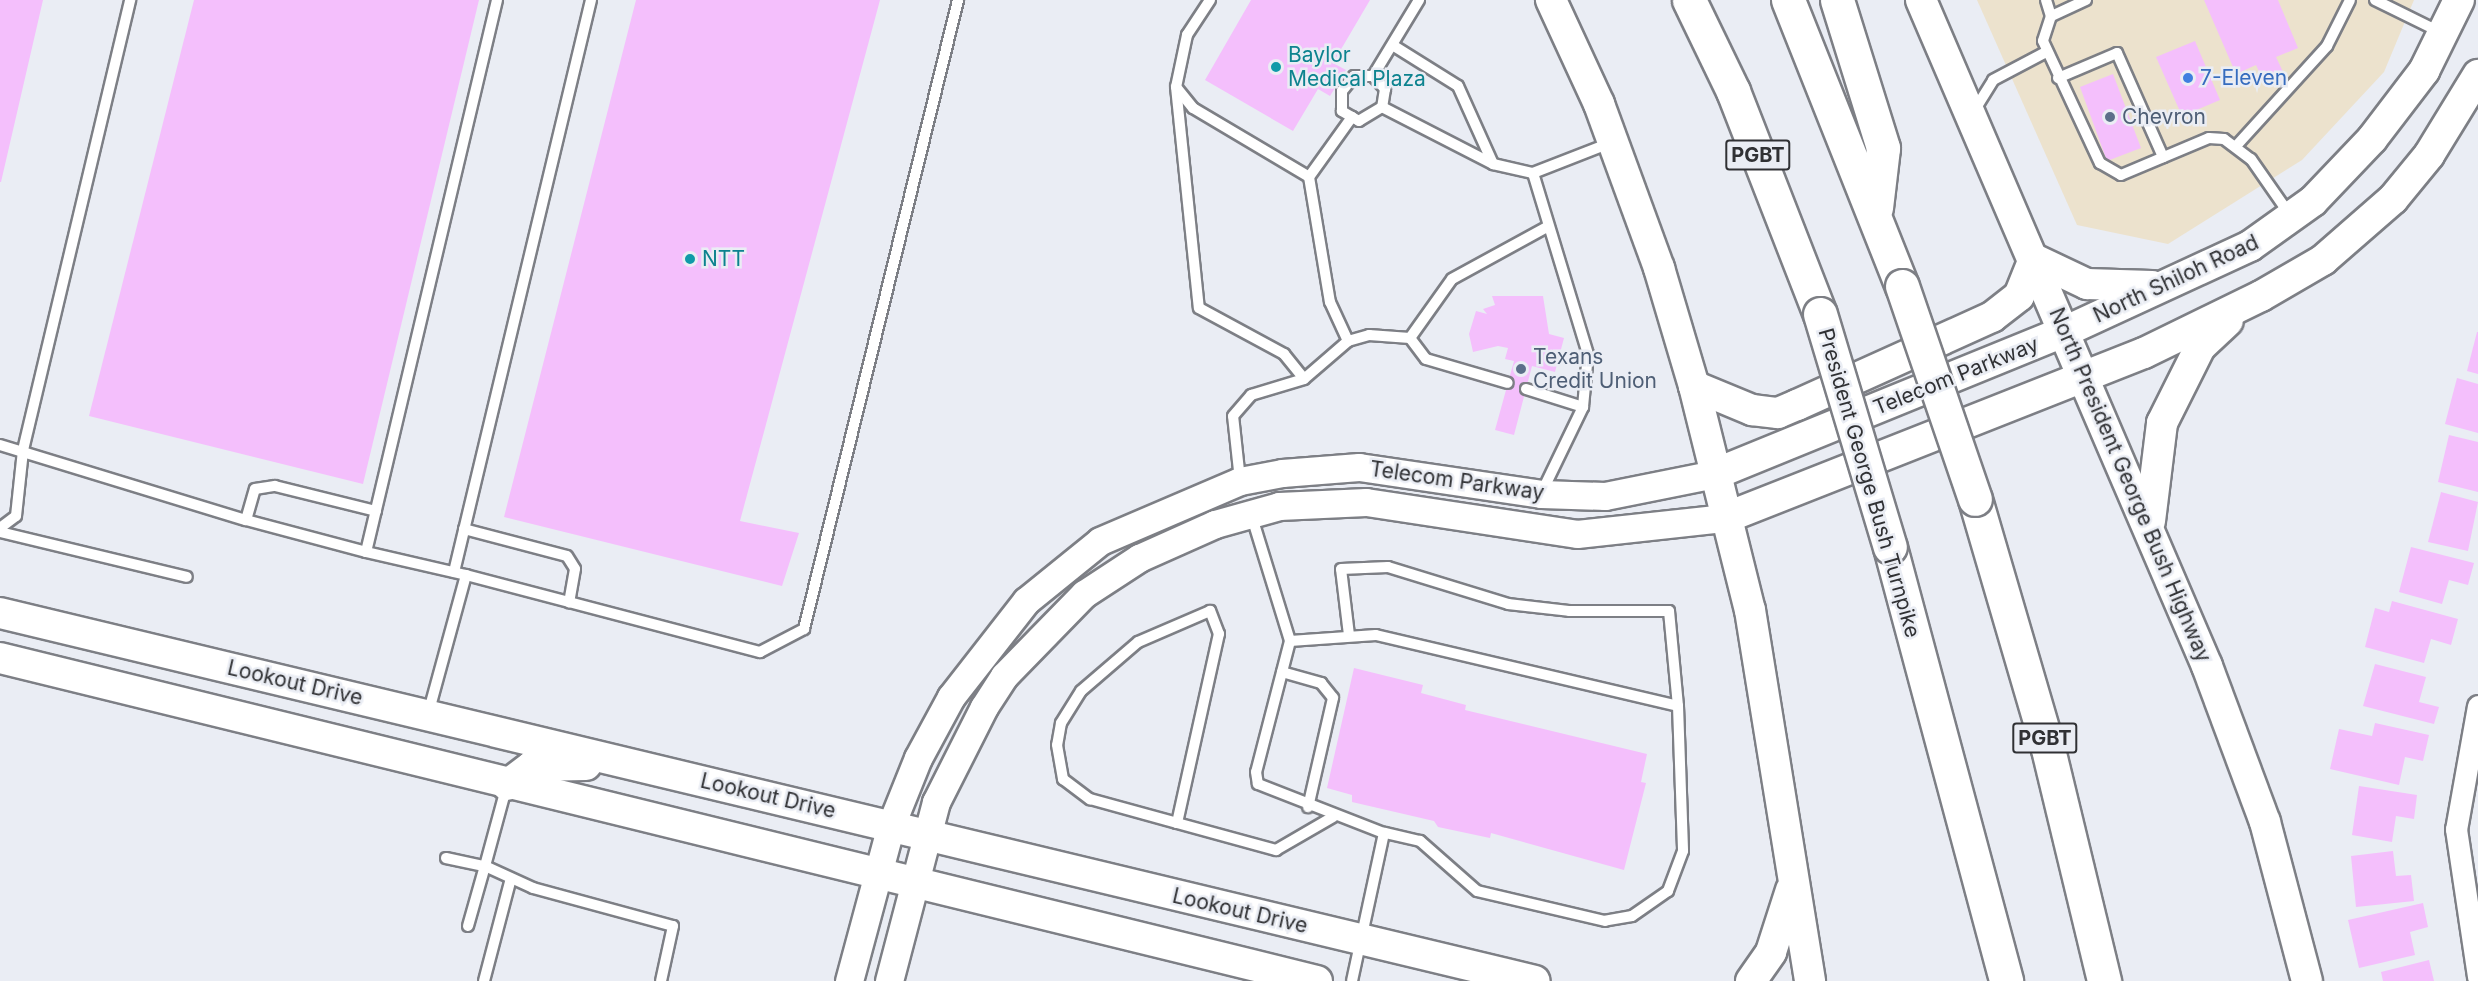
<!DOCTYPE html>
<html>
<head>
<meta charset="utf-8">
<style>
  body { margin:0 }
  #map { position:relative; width:2478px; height:981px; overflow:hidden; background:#eaedf4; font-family:Inter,sans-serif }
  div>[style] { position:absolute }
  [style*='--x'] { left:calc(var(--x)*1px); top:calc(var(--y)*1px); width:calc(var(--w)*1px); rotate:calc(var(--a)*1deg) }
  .commercial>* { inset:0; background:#ece2cd }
  .building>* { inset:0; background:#f4bffc }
  .roads { filter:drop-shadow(2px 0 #7d7f85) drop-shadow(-2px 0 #7d7f85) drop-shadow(0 2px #7d7f85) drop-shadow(0 -2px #7d7f85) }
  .service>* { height:10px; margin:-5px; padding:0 5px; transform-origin:5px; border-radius:5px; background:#fff }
  .minor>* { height:21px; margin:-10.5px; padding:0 10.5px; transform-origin:10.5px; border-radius:10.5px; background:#fff }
  .tertiary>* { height:27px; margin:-13.5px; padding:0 13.5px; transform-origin:13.5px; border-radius:13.5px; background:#fff }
  .secondary>* { height:30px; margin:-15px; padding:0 15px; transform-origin:15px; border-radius:15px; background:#fff }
  .motorway>* { height:33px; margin:-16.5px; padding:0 16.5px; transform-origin:16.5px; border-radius:16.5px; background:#fff }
  .bridges { filter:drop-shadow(2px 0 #7d7f85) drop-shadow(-2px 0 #7d7f85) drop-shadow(0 2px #7d7f85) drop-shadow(0 -2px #7d7f85) }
  .motorway-bridge>* { height:33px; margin:-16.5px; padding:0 16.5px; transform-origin:16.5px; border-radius:16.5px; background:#fff }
  .dots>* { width:16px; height:16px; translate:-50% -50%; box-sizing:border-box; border:3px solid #eaedf4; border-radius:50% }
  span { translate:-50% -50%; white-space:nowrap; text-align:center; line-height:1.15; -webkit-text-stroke:5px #eaedf4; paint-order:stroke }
  .shield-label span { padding:2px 4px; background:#eaedf4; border:2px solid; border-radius:4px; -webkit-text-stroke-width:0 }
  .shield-label { font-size:20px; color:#303134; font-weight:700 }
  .culture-label { font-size:21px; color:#0d838f }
  .left { translate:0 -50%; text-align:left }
  .shop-label { font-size:21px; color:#366cbe }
  .service-label { font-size:21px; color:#4e5e75 }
  .street-label { font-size:21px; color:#303134 }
</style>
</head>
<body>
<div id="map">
  <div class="commercial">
    <div style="clip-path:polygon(1977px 0,2414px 0,2384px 72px,2302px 160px,2168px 244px,2077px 225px)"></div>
  </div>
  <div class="building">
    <div style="clip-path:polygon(0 0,43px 0,1px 182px,0 182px)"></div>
    <div style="clip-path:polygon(194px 0,479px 0,363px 484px,89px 416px)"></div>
    <div style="clip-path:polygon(636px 0,880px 0,740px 521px,799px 533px,782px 586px,504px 517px)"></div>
    <div style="clip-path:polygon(1251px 0,1370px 0,1333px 63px,1346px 70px,1330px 96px,1318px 89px,1293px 131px,1205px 80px)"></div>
    <div style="clip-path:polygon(2204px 0,2278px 0,2298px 48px,2276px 57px,2286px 78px,2266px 87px,2256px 65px,2236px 74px)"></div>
    <div style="clip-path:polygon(2195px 41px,2220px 100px,2182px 116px,2156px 57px)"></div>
    <div style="clip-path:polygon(2113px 74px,2141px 148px,2107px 161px,2080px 87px)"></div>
    <div style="clip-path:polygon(1492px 296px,1543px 296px,1549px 334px,1564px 338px,1555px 372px,1532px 366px,1514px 435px,1495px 430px,1514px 361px,1505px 359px,1508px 348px,1498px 346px,1473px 352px,1469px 334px,1476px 311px,1487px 314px,1483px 309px,1495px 305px)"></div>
    <div style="clip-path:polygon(2477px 332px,2478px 332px,2478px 374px,2467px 371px)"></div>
    <div style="clip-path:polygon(2457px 378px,2478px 384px,2478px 433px,2445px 424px)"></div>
    <div style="clip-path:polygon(2449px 435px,2478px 442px,2478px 492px,2438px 482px)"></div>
    <div style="clip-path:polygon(2441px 492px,2478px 502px,2468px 551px,2428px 542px)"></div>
    <div style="clip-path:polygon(2411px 547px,2474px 563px,2468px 585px,2449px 580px,2442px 604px,2399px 592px)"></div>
    <div style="clip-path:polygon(2392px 601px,2458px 619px,2451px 645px,2431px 639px,2424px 663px,2365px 647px,2375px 608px,2389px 612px)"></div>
    <div style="clip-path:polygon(2375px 664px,2426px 677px,2419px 702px,2439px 707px,2434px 724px,2363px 706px)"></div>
    <div style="clip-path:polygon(1354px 668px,1423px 685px,1421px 693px,1466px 705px,1465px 710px,1647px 754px,1641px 782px,1646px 783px,1624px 870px,1491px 833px,1490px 838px,1438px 827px,1434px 821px,1352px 802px,1352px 795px,1327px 788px)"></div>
    <div style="clip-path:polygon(2375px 723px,2429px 735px,2423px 761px,2405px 757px,2399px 785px,2330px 769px,2339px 729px,2372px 736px)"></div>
    <div style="clip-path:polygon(2359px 786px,2417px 795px,2414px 819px,2396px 816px,2392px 842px,2352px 835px)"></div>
    <div style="clip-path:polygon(2393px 851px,2396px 876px,2411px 875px,2414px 901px,2356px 907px,2351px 856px)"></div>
    <div style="clip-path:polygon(2423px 903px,2428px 927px,2410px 932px,2415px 955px,2359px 968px,2348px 920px)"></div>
    <div style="clip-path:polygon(2429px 960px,2434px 981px,2383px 981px,2381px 972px)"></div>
  </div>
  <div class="roads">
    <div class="service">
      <div style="--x:1210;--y:0;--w:42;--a:123.3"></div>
      <div style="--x:1187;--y:35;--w:53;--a:101.9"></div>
      <div style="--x:1176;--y:87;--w:27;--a:51"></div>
      <div style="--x:1193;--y:108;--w:135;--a:30.7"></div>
      <div style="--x:1309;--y:177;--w:74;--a:-54.4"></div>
      <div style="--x:2046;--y:0;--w:17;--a:73"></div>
      <div style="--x:2086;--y:0;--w:38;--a:155"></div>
      <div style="--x:2051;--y:16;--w:26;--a:108"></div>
      <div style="--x:2043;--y:41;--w:135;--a:65"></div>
      <div style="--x:2100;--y:163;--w:24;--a:30"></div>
      <div style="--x:2121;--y:175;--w:95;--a:-22.8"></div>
      <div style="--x:2209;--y:138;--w:15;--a:4"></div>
      <div style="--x:2224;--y:139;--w:34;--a:37"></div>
      <div style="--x:2251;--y:159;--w:68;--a:55.1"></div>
      <div style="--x:2375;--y:0;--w:75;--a:26.2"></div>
      <div style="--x:1394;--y:46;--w:75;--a:32"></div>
      <div style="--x:1458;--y:86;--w:85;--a:65.8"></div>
      <div style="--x:1373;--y:76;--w:89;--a:-58.8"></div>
      <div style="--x:2058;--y:78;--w:64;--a:-23"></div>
      <div style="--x:2117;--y:53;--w:114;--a:66.1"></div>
      <div style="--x:1176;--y:87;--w:222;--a:84.1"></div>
      <div style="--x:1199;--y:308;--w:97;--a:28.4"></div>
      <div style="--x:1284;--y:354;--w:32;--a:51"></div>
      <div style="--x:1382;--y:107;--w:27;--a:149"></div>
      <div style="--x:1359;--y:121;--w:20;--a:-150"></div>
      <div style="--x:1342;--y:111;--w:20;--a:-90"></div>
      <div style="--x:1342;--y:91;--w:19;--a:-51"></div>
      <div style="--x:1354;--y:76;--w:19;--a:0"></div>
      <div style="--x:1373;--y:76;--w:18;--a:47"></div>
      <div style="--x:1385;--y:89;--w:18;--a:99"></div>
      <div style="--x:1382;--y:107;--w:125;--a:27.2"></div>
      <div style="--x:1493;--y:164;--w:41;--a:12.7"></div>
      <div style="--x:1533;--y:173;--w:189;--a:73.1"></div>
      <div style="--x:1588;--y:354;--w:53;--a:95.4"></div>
      <div style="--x:1583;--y:407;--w:97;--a:115.8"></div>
      <div style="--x:1974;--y:111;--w:36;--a:-58"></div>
      <div style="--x:1993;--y:80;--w:60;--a:-27.8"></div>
      <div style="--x:2237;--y:145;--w:134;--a:-47.7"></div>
      <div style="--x:2327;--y:46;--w:51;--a:-63.4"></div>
      <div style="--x:1533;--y:173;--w:83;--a:-21.3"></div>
      <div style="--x:1309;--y:177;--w:127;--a:80.5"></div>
      <div style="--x:1330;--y:302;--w:43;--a:65.2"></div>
      <div style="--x:1410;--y:338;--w:26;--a:53"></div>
      <div style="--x:1426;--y:359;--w:85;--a:16.3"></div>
      <div style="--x:1526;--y:389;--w:60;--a:17.5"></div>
      <div style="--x:0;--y:445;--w:257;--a:17"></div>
      <div style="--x:246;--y:520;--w:32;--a:-74"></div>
      <div style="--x:255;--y:489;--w:20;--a:-9"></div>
      <div style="--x:275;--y:486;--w:104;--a:13.9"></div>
      <div style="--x:1240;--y:480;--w:64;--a:-96.2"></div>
      <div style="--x:1233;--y:416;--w:28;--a:-49"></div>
      <div style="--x:1251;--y:395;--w:55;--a:-16.8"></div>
      <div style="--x:1304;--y:379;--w:58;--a:-40.8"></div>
      <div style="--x:1348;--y:341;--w:22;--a:-16"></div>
      <div style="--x:1369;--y:335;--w:41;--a:4.2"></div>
      <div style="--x:1410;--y:338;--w:72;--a:-54.6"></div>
      <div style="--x:1452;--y:279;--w:108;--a:-28.7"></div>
      <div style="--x:1251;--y:514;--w:133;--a:72.9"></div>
      <div style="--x:1290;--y:641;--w:135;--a:104.5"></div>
      <div style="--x:1256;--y:772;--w:12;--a:81"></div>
      <div style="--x:1258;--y:784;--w:135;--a:21.3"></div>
      <div style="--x:1384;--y:833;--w:151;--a:102.2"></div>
      <div style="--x:246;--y:520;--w:124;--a:14.9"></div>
      <div style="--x:0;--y:528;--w:20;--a:-37"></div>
      <div style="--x:16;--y:516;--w:66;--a:-83.9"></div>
      <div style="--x:23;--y:450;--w:463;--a:-76.6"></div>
      <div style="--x:464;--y:529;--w:106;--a:14.7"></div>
      <div style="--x:567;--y:556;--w:15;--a:58"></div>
      <div style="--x:575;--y:569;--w:34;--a:100"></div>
      <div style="--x:0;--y:532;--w:192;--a:13.5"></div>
      <div style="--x:454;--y:572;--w:588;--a:-76.53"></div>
      <div style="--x:466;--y:575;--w:103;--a:-167"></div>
      <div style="--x:366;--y:552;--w:567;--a:-76.65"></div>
      <div style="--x:1349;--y:635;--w:66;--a:-96.9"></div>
      <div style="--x:1341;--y:569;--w:47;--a:-2.4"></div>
      <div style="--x:1388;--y:567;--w:126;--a:17.1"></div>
      <div style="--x:1508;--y:604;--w:61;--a:6.5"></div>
      <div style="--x:1569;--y:611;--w:100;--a:0"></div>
      <div style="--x:1669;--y:611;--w:95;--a:84.6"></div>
      <div style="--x:1290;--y:641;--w:86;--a:-4"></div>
      <div style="--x:1376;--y:635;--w:310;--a:13.2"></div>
      <div style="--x:1678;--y:706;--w:145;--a:88"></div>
      <div style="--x:1683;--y:851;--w:43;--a:110.6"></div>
      <div style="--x:1668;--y:891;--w:44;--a:145.2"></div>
      <div style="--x:1632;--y:916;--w:27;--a:170"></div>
      <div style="--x:1605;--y:921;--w:131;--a:-166.8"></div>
      <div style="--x:1477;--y:891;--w:76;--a:-138.7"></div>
      <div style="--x:1420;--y:841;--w:37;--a:-167"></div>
      <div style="--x:1282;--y:672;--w:41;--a:15.8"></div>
      <div style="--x:1321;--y:683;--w:19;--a:51"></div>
      <div style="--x:1333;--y:698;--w:112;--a:102.9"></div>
      <div style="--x:428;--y:714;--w:144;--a:-74.7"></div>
      <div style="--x:466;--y:575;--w:304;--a:14.7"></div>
      <div style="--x:760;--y:652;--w:50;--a:-27.6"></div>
      <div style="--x:804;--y:629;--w:648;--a:-76.24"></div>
      <div style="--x:1177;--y:823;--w:194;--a:-77.5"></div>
      <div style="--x:1219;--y:634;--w:25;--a:-111"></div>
      <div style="--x:1210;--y:611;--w:78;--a:156.7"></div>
      <div style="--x:1138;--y:642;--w:75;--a:139.3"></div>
      <div style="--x:1081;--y:691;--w:38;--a:122"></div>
      <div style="--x:1061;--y:723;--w:22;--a:100"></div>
      <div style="--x:1057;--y:745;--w:35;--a:80"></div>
      <div style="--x:1063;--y:779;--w:34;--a:37"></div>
      <div style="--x:1090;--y:799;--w:90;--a:15.4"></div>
      <div style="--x:1177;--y:823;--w:103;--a:15.3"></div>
      <div style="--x:1276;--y:850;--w:66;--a:-30.1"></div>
      <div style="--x:446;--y:858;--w:40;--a:12"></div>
      <div style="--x:485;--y:866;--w:84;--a:-74.8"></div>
      <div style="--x:468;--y:926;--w:62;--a:-74.2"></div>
      <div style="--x:485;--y:866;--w:53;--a:24.6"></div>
      <div style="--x:533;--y:888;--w:145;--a:15.2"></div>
      <div style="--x:673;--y:926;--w:56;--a:102.3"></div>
      <div style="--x:484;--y:981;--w:106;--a:-75.3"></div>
    </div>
    <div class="minor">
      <div style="--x:2478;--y:706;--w:125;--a:100.1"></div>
      <div style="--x:2456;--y:829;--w:150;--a:81.5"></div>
    </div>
    <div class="tertiary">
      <div style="--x:849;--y:981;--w:162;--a:-74.9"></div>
      <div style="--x:891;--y:825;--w:72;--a:-68.1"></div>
      <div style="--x:918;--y:758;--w:69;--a:-61.6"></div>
      <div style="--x:951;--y:697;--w:122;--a:-52"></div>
      <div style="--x:1026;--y:601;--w:95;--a:-39"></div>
      <div style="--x:1100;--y:541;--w:152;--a:-23.2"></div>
      <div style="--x:1240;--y:481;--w:43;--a:-10.8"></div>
      <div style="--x:1282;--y:473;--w:77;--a:-4.5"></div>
      <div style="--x:1359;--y:467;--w:184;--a:8.4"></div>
      <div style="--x:1541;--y:494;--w:64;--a:1.8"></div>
      <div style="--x:1605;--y:496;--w:112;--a:-11.3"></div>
      <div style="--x:889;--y:981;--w:185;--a:-75.3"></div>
      <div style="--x:936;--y:802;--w:106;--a:-63.2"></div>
      <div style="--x:984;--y:707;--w:37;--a:-57"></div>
      <div style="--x:1004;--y:676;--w:115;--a:-45.7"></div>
      <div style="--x:1084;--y:594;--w:66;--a:-33.2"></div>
      <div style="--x:1139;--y:558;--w:83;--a:-24.1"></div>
      <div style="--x:1215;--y:524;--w:66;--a:-15.7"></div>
      <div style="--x:1279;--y:506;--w:87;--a:-2.6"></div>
      <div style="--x:1366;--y:502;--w:213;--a:8.6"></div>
      <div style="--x:1577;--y:534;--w:149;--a:-6.2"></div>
    </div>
    <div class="secondary">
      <div style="--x:1551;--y:0;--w:115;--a:65.2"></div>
      <div style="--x:1599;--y:104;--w:175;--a:69.9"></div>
      <div style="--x:1659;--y:268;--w:123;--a:73.5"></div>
      <div style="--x:1694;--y:386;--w:231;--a:76"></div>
      <div style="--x:1750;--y:610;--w:376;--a:80.8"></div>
      <div style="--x:1921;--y:0;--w:725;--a:66.76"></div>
      <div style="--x:2207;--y:666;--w:166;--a:69.6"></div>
      <div style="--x:2265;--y:822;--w:164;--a:75.2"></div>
      <div style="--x:1694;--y:386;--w:63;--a:22.5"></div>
      <div style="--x:1752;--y:410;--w:26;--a:7"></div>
      <div style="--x:1778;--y:413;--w:21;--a:-23"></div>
      <div style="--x:1797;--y:405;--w:214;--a:-24.3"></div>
      <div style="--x:1992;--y:317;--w:34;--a:-38"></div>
      <div style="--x:2019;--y:296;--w:40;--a:-68"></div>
      <div style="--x:2034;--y:259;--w:59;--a:25.3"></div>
      <div style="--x:2087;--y:284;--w:65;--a:1.8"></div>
      <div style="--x:1715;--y:474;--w:379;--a:-22.2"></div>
      <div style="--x:2066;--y:331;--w:203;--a:-24.8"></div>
      <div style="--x:2250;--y:246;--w:77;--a:-35.5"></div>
      <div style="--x:2313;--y:201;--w:86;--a:-46.4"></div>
      <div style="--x:2372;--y:139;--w:86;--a:-52.6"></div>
      <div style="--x:2424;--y:71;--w:79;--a:-63.8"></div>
      <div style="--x:1725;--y:518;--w:450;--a:-21.5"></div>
      <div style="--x:2144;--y:353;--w:130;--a:-26"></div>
      <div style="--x:2261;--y:296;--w:72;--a:-30.1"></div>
      <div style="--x:2323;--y:260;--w:93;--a:-41.1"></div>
      <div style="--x:2393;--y:199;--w:57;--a:-50.7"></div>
      <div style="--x:2429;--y:155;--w:94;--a:-58.5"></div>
      <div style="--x:2150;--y:521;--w:99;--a:-83"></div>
      <div style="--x:2162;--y:423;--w:85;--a:-63.4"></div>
      <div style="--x:2200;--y:347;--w:38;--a:-43"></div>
      <div style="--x:0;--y:613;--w:1578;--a:13.48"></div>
      <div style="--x:0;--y:658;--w:1356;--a:13.78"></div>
      <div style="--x:507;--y:785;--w:31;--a:-37"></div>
      <div style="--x:532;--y:766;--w:54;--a:-1.1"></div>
      <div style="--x:1751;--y:981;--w:35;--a:-55"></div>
      <div style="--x:1771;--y:952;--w:65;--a:-72.1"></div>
    </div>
    <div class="motorway">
      <div style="--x:1689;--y:0;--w:101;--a:64.2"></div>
      <div style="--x:1733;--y:91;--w:239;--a:68.7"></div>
      <div style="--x:1788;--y:0;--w:308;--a:68.3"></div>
      <div style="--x:1837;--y:0;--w:155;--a:72.7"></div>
      <div style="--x:1883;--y:148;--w:60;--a:96.7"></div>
      <div style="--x:1975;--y:499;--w:260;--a:73.7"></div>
      <div style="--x:2048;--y:749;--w:239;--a:76.4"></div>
      <div style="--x:1890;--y:547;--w:449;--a:75"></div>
    </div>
  </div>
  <div class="bridges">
    <div class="motorway-bridge">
      <div style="--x:1902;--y:286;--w:225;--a:71.1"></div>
      <div style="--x:1820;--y:314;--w:243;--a:73.3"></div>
    </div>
  </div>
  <div class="dots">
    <div style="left:1276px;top:67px;background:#0f9aa8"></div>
    <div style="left:2188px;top:78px;background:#3f7fe0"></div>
    <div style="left:2110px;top:117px;background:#5c6f8a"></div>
    <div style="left:690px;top:259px;background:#0f9aa8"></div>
    <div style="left:1521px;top:369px;background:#5c6f8a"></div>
  </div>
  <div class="shield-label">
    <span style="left:1758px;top:155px">PGBT</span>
    <span style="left:2045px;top:738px">PGBT</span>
  </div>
  <div class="culture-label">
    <span class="left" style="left:1288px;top:67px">Baylor<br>Medical Plaza</span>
    <span class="left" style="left:702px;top:259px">NTT</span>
  </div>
  <div class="shop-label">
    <span class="left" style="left:2200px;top:78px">7-Eleven</span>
  </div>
  <div class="service-label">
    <span class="left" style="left:2122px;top:117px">Chevron</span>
    <span class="left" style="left:1533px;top:369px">Texans<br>Credit Union</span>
  </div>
  <div class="street-label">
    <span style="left:2176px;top:279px;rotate:-25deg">North Shiloh Road</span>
    <span style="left:1956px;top:376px;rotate:-22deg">Telecom Parkway</span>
    <span style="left:1457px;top:481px;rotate:8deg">Telecom Parkway</span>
    <span style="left:1869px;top:483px;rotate:74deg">President George Bush Turnpike</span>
    <span style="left:2130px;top:485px;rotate:67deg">North President George Bush Highway</span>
    <span style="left:295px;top:683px;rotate:13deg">Lookout Drive</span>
    <span style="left:768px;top:796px;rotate:13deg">Lookout Drive</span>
    <span style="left:1240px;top:911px;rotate:13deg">Lookout Drive</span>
  </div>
</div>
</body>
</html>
